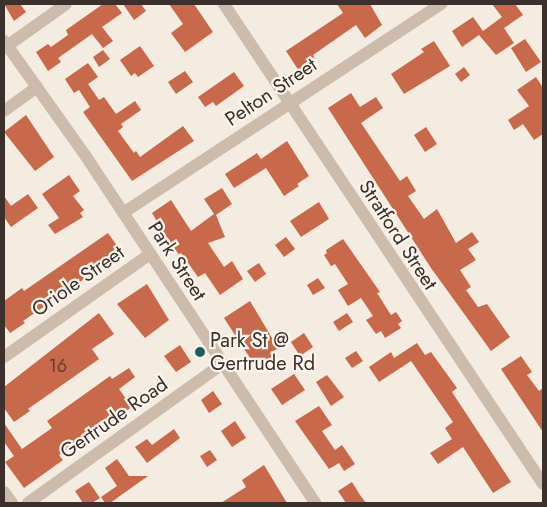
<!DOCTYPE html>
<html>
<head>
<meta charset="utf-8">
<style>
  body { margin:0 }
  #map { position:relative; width:547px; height:507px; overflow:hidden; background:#f4ebe1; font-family:Jost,sans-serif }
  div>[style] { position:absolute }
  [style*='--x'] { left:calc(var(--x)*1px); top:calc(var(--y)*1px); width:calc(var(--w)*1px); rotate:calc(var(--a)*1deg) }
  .building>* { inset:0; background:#c8694b }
  .minor>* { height:12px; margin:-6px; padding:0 6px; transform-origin:6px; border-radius:6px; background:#cdbbac }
  .dots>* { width:14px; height:14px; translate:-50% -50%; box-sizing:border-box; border:2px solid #fbf5ee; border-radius:50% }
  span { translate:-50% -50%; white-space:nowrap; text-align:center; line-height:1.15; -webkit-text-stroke:4.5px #fbf5ee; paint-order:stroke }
  .number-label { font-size:18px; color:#5e3e33 }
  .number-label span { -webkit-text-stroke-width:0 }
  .street-label { font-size:20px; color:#3b302b }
  .poi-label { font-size:20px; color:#3b302b }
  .left { translate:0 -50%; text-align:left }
  .frame { position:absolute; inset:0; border:5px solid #3b302b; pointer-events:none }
</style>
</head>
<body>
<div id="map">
  <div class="building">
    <div style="clip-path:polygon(4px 4px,20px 4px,26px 12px,14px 21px)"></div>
    <div style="clip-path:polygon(103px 4px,115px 4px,122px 13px,102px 27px,113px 41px,103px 48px,92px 34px,58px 58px,61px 62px,48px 71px,36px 52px,48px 44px,51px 47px,68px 35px,66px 30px)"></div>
    <div style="clip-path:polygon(123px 4px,141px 4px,146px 11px,134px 20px)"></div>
    <div style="clip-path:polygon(169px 4px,194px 4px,213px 32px,185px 52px,171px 33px,183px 24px)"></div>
    <div style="clip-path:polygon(337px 4px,370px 4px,382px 25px,365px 38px,356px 25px,313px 55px,315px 59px,299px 71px,286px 51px,343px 13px)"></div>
    <div style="clip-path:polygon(492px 4px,515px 4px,523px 15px,504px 28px,514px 43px,496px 55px,479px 35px,462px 47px,452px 31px,473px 17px,483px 31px,502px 17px)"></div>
    <div style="clip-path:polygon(525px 39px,541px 62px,526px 72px,511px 48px)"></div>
    <div style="clip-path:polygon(434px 41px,450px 66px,404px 94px,391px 74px,424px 52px,421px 49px)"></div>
    <div style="clip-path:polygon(140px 46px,154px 66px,138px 77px,135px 73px,131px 76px,120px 60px)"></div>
    <div style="clip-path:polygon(103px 50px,110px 59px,99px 67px,93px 57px)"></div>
    <div style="clip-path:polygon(88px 63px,98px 77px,88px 84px,99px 100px,104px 97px,116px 114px,135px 101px,141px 110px,121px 124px,123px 127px,118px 131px,134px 153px,136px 151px,140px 157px,183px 126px,194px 141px,132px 181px,83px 112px,90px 107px,79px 90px,74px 93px,65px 79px)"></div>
    <div style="clip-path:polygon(464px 67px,470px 75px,461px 82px,455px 74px)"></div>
    <div style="clip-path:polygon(185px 71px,193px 82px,176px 94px,168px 82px)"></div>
    <div style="clip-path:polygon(234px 72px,244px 86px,216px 106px,213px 102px,205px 107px,198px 97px)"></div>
    <div style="clip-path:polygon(536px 77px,543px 88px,543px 134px,534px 140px,523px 124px,514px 130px,508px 120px,529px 106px,517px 90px)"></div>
    <div style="clip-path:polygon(351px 93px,360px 107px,376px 97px,383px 108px,361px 123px,400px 181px,407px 176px,416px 191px,408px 196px,424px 219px,437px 209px,456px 243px,472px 232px,479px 242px,468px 249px,476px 260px,460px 270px,471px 287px,466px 290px,478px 307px,487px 304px,510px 337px,491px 351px,431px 268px,328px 108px)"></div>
    <div style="clip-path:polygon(26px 115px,54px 157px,35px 171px,4px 132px)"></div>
    <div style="clip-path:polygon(426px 127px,437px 144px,425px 152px,414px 135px)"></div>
    <div style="clip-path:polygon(287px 141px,309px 176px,297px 184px,299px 186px,284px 196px,266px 168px,234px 188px,225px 174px,257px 153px,261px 159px)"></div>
    <div style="clip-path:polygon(69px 175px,80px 191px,73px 196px,84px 210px,80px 213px,83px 217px,55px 234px,48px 225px,59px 218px,42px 194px)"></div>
    <div style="clip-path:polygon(222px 188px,232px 204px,216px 215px,225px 237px,208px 243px,224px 267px,232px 261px,243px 279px,220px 295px,205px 273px,198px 277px,181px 253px,177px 255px,152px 213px,171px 200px,191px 231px,214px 214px,204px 199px)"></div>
    <div style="clip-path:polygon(28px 194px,38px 208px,11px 227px,4px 217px,4px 196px,11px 206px)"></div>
    <div style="clip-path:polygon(319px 202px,329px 219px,301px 237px,290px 221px)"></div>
    <div style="clip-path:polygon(108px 233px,122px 253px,23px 321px,25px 323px,10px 333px,4px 325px,4px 301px,22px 288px,24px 291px)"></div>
    <div style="clip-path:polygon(286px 237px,295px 249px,284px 257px,275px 245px)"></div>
    <div style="clip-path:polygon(343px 239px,380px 292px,377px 293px,391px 315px,396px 312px,402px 321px,398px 324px,401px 328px,385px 338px,381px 331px,376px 334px,366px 320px,373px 316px,361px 298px,348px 306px,338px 290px,348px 284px,335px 264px,331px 266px,324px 255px,327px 253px,326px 250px)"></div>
    <div style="clip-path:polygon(259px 263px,266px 274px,255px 282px,247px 271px)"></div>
    <div style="clip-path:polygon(318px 278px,325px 288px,313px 295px,307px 285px)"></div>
    <div style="clip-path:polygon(147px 284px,169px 320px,145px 338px,117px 304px)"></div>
    <div style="clip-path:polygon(250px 301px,278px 348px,270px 353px,273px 358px,257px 369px,224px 318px)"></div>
    <div style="clip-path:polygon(99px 313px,114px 334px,92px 349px,99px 359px,28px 409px,30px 411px,14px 422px,4px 408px,4px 387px)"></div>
    <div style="clip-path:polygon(347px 313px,353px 322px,339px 331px,333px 322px)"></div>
    <div style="clip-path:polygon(304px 333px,313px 347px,300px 356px,291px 342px)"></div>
    <div style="clip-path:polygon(417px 343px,425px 355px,431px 352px,449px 377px,457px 388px,452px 392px,511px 482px,493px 493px,463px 447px,438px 464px,430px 453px,452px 439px,445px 428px,453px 422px,411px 361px,379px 382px,369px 367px,391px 352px,394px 358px)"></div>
    <div style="clip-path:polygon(180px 345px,191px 362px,176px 372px,164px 356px)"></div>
    <div style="clip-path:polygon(356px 351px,363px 361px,352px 368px,345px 358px)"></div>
    <div style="clip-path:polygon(521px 356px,532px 372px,527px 375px,539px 391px,543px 388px,543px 432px,501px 369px)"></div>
    <div style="clip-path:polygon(129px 368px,135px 377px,119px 389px,132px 407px,59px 455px,63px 460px,24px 488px,5px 462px,14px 456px,4px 442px,4px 423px,22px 449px,52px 428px,47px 421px,110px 376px,112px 379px)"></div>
    <div style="clip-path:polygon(294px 374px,305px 390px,282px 405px,271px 389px)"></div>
    <div style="clip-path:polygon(327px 375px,344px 397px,331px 406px,316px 382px)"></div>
    <div style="clip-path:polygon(213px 391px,222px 404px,209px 413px,201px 400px)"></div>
    <div style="clip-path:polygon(319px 406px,332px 425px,322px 431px,335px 450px,342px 445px,355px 464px,344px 471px,339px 463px,329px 469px,295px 421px)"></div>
    <div style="clip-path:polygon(235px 421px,246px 438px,232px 447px,221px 431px)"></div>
    <div style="clip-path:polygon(174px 429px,180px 438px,147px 463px,135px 447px,147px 439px,152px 445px)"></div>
    <div style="clip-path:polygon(210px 450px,217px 460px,207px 467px,200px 456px)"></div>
    <div style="clip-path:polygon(117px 459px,129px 476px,148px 476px,110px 503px,105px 503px,101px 497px,117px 486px,105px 468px)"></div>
    <div style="clip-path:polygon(264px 465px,287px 503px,221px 503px,246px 487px,242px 480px)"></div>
    <div style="clip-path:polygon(89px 482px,100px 498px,92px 503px,83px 503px,75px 491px)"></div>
    <div style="clip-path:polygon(352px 482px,360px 495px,366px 503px,346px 503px,338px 491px)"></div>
  </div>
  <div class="minor">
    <div style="--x:224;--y:4;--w:576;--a:56.39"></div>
    <div style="--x:4;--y:41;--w:140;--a:54.6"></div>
    <div style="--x:85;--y:155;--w:417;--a:56.5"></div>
    <div style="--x:7;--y:46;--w:72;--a:-35.4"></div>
    <div style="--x:4;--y:111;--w:41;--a:-36"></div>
    <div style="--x:123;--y:213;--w:381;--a:-33.3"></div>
    <div style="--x:4;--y:357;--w:179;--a:-35.2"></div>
    <div style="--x:4;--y:492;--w:14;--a:54"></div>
    <div style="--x:28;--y:503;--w:239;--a:-35.6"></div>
  </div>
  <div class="dots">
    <div style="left:200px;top:352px;background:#1f5a5e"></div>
  </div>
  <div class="number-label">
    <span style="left:58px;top:366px">16</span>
  </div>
  <div class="street-label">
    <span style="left:271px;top:92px;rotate:-34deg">Pelton Street</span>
    <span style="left:398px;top:235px;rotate:57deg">Stratford Street</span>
    <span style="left:177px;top:261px;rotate:57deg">Park Street</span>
    <span style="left:78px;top:281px;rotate:-35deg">Oriole Street</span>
    <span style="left:114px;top:418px;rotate:-35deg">Gertrude Road</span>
  </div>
  <div class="poi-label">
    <span class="left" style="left:210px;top:352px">Park St @<br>Gertrude Rd</span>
  </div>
  <div class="frame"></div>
</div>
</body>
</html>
